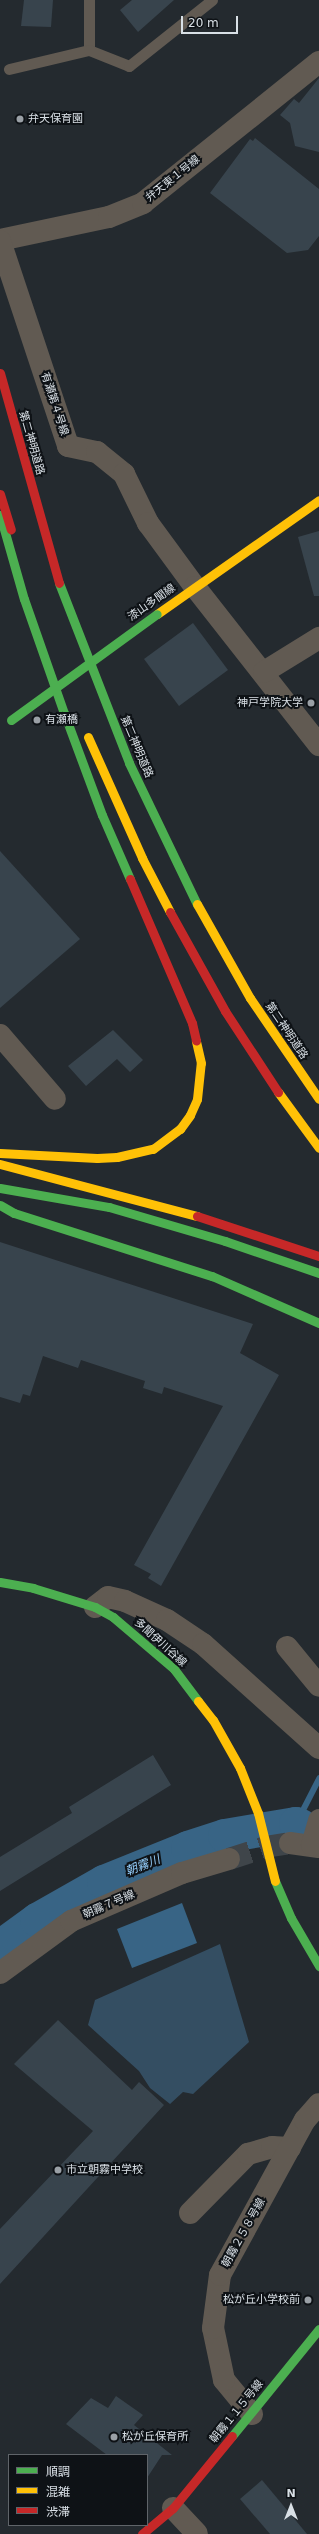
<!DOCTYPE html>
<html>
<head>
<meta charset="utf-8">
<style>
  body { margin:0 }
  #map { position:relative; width:319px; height:2534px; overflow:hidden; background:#242a2f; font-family:"DejaVu Sans","Noto Sans JP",sans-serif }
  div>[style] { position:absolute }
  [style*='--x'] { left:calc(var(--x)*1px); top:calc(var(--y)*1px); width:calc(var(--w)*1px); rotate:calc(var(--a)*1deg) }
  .green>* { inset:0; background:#344e62 }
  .water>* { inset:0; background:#386485 }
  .stream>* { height:5.5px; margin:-2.75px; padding:0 2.75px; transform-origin:2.75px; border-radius:2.75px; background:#386485 }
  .river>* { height:34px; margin:-17px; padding:0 17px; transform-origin:17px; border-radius:17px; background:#386485 }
  .building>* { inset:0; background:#38444d }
  .street-tunnel>* { height:22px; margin-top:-11px; transform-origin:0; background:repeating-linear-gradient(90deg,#3f454a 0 22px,transparent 0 33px) }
  .lane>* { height:11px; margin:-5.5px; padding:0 5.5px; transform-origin:5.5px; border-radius:5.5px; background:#615a52 }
  .street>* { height:22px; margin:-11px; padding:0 11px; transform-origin:11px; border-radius:11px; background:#615a52 }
  .fast>* { height:9px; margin:-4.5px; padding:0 4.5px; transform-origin:4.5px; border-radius:4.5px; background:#4caf50 }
  .slow>* { height:9px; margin:-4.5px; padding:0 4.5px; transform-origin:4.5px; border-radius:4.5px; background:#ffc107 }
  .jam>* { height:9px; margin:-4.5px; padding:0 4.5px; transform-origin:4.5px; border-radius:4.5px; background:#c62828 }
  .fast-bridge>* { height:9px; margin:-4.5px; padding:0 4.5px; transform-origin:4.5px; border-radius:4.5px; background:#4caf50 }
  .slow-bridge>* { height:9px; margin:-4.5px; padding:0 4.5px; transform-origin:4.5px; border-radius:4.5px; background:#ffc107 }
  .dots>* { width:11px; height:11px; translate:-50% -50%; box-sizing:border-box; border:2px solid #0e1216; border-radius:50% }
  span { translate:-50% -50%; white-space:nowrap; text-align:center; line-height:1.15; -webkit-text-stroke:4px #0e1216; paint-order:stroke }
  .poi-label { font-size:11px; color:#d9e0e6 }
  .left { translate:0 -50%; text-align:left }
  .right { translate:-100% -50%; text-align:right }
  .street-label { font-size:11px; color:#d9e0e6 }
  .water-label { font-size:12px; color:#93ccf9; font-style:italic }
  .legend { position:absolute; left:8px; top:2454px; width:140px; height:72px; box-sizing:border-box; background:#0e1216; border:1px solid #5f6469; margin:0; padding:5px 7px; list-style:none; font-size:12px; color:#d9e0e6 }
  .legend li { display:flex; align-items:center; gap:8px; height:20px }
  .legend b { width:20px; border:1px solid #5f6469 }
  .north { position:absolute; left:271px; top:2486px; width:40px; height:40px; -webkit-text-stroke:3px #0e1216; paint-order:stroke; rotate:0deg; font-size:11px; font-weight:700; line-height:16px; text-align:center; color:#d9e0e6 }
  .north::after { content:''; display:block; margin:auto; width:14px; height:18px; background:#d9e0e6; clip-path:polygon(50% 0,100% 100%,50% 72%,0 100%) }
  .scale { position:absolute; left:181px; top:16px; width:57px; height:18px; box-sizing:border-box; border:2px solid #d9e0e6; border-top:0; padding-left:5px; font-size:12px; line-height:14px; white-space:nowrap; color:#d9e0e6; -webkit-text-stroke:3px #0e1216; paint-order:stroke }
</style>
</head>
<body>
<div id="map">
  <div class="green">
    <div style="clip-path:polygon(220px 1944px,249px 2042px,193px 2094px,183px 2092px,170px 2104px,150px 2088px,139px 2071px,88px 2025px,95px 2000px)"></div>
  </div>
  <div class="water">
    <div style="clip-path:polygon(182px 1903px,197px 1943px,132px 1968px,117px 1929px)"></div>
  </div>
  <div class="stream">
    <div style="--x:296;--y:1824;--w:51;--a:-62.9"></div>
  </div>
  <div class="river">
    <div style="--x:0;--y:1947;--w:46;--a:-36.1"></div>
    <div style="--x:37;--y:1920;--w:77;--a:-29.6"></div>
    <div style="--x:104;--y:1882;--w:91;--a:-22"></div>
    <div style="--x:188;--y:1848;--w:39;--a:-18"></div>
    <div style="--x:225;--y:1836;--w:72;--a:-9.6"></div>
    <div style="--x:296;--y:1824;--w:5;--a:22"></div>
  </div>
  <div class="building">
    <div style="clip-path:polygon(24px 0,53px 0,51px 27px,21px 26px)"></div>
    <div style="clip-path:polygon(132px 0,174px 0,138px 32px,120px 10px)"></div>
    <div style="clip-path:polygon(319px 78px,319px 152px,295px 146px,290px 123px,280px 115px,294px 99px,299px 103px)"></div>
    <div style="clip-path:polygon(255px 138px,319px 189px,319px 236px,308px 250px,287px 253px,210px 193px,250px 139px,253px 141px)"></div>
    <div style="clip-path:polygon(319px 531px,319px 596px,314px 596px,298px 537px)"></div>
    <div style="clip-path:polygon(193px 623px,228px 670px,179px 706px,144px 659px)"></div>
    <div style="clip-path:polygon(0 851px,80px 939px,0 1008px)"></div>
    <div style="clip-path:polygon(113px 1030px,143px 1060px,130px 1072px,117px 1059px,86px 1086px,68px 1066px)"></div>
    <div style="clip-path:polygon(0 1242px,253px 1324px,240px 1353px,279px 1375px,161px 1586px,148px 1578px,151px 1574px,134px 1565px,223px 1406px,164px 1387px,162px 1394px,143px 1388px,145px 1381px,81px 1360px,78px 1368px,43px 1356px,30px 1396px,23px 1394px,20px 1403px,0 1397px)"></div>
    <div style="clip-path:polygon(153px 1755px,171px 1785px,0 1891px,0 1857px,72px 1813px,69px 1807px)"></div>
    <div style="clip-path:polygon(58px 2020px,132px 2090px,139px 2082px,164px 2105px,0 2284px,0 2229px,93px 2131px,14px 2064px)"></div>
    <div style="clip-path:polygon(116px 2396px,143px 2415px,134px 2425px,172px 2455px,162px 2455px,147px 2478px,147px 2455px,107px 2455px,66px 2424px,91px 2398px,108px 2408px)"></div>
    <div style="clip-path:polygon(262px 2480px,307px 2534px,270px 2534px,240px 2499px)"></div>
  </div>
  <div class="street-tunnel">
    <div style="--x:229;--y:1859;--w:38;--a:-18"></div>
    <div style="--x:265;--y:1847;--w:25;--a:-9"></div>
  </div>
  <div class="lane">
    <div style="--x:89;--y:50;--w:50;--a:-90"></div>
    <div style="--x:9;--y:69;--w:82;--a:-13.4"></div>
    <div style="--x:89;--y:50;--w:43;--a:21.8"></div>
    <div style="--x:129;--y:66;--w:106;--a:-38.5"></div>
  </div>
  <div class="street">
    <div style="--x:0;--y:240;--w:111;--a:-11.9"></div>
    <div style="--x:109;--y:217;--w:37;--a:-22"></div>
    <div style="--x:143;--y:203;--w:226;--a:-38.7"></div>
    <div style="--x:0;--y:241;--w:216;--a:71.6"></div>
    <div style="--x:68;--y:446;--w:30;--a:12"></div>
    <div style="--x:97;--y:452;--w:35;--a:39"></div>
    <div style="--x:124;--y:474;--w:55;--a:63.9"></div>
    <div style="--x:148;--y:523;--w:79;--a:53.7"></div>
    <div style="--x:195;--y:587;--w:201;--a:51.9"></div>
    <div style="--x:264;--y:672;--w:65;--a:-31.7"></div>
    <div style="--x:0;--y:1035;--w:84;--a:49.3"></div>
    <div style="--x:95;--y:1607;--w:16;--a:-38"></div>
    <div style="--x:108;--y:1597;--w:17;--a:13"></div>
    <div style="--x:125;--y:1601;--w:46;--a:24.3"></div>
    <div style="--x:167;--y:1620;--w:43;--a:33.7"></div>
    <div style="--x:203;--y:1644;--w:156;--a:41.9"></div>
    <div style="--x:287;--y:1647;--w:50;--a:50.6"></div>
    <div style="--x:290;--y:1843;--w:29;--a:8"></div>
    <div style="--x:312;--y:1845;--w:26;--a:-74"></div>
    <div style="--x:0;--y:1973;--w:88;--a:-36.2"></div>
    <div style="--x:71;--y:1921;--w:121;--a:-23.4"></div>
    <div style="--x:182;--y:1873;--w:49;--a:-16.6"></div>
    <div style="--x:190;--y:2213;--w:83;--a:-45.5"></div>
    <div style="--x:248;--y:2154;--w:25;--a:-16"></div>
    <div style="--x:272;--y:2147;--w:18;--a:3"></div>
    <div style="--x:252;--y:2414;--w:44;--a:-129.5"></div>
    <div style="--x:224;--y:2380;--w:53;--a:-101.9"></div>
    <div style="--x:213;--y:2328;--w:53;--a:-82.5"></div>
    <div style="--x:220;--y:2275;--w:177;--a:-61.3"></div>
    <div style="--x:305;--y:2120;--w:21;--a:-49"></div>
    <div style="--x:173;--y:2508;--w:35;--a:47"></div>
  </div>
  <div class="fast">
    <div style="--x:0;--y:515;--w:87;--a:74.1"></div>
    <div style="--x:24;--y:599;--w:121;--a:70.7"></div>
    <div style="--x:64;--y:713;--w:109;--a:69.6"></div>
    <div style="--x:102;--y:815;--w:70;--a:66.4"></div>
    <div style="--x:59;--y:583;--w:193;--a:68.7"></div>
    <div style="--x:129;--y:763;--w:157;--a:64.3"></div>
    <div style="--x:0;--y:1188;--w:111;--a:9.9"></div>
    <div style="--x:109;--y:1207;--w:121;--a:16.3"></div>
    <div style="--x:225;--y:1241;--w:99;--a:18.8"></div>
    <div style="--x:0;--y:1205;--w:16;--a:30"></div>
    <div style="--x:14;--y:1213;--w:208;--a:17.7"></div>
    <div style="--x:212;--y:1276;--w:117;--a:23.7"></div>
    <div style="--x:0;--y:1582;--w:34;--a:10"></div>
    <div style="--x:33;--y:1588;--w:65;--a:17"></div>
    <div style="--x:95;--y:1607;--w:21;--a:29"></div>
    <div style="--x:113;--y:1617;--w:80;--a:40.4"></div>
    <div style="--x:174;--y:1669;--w:40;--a:53"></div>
    <div style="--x:275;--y:1881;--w:40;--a:66.6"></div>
    <div style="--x:291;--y:1918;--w:56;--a:59.7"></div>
    <div style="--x:232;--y:2436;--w:138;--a:-50.9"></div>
  </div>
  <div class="slow">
    <div style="--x:157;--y:614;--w:198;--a:-35.1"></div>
    <div style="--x:88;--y:737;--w:133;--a:65.9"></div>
    <div style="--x:142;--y:858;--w:61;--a:62.6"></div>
    <div style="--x:197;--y:904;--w:108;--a:60.6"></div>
    <div style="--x:250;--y:998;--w:122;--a:55.7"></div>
    <div style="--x:278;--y:1092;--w:69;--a:53.8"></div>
    <div style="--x:0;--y:1153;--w:97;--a:3"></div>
    <div style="--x:97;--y:1158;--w:20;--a:-3"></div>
    <div style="--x:117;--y:1157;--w:37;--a:-13"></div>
    <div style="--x:153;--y:1149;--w:34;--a:-37"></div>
    <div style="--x:180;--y:1129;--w:17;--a:-54"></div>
    <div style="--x:190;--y:1115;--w:17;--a:-66"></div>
    <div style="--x:197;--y:1099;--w:36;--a:-84"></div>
    <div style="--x:201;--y:1063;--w:23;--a:-103"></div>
    <div style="--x:0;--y:1164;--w:204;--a:14.8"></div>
    <div style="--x:198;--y:1701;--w:24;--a:52"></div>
    <div style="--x:213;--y:1720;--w:55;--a:60.6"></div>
    <div style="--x:240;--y:1768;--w:48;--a:68.2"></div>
  </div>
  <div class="jam">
    <div style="--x:0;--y:373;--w:218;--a:74.3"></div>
    <div style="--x:0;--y:494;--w:37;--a:73"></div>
    <div style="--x:130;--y:879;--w:157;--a:66.7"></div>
    <div style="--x:192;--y:1023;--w:18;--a:77"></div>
    <div style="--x:170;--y:912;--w:113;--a:60.9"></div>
    <div style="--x:225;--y:1011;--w:97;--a:56.8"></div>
    <div style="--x:197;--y:1216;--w:128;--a:18.2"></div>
    <div style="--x:142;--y:2534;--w:40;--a:-40"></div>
    <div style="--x:173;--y:2508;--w:93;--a:-50.7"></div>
  </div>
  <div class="fast-bridge">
    <div style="--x:11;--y:720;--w:180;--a:-36"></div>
  </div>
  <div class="slow-bridge">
    <div style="--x:258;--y:1813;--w:70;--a:76"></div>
  </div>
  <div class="dots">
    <div style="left:20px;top:119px;background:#9aa0a6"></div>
    <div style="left:311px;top:703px;background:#9aa0a6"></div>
    <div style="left:37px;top:720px;background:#9aa0a6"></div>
    <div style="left:58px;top:2170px;background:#9aa0a6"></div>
    <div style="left:308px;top:2300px;background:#9aa0a6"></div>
    <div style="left:114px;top:2437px;background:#9aa0a6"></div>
  </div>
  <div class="poi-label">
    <span class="left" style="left:28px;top:119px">弁天保育園</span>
    <span class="right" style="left:303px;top:703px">神戸学院大学</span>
    <span class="left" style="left:45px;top:720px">有瀬橋</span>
    <span class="left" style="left:66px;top:2170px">市立朝霧中学校</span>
    <span class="right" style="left:300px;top:2300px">松が丘小学校前</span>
    <span class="left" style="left:122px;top:2437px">松が丘保育所</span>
  </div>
  <div class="street-label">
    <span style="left:173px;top:179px;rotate:-39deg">弁天東１号線</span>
    <span style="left:54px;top:404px;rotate:72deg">有瀬第４号線</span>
    <span style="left:31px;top:443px;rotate:74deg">第二神明道路</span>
    <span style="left:152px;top:603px;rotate:-35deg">漆山多聞線</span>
    <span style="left:136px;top:747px;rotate:67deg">第二神明道路</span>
    <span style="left:286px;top:1031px;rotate:56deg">第二神明道路</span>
    <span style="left:160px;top:1643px;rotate:42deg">多聞伊川谷線</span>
    <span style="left:109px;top:1905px;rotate:-23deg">朝霧７号線</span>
    <span style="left:244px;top:2233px;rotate:-61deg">朝霧２５８号線</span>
    <span style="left:237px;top:2412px;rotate:-51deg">朝霧１１５号線</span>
  </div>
  <div class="water-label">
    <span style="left:143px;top:1866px;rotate:-22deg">朝霧川</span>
  </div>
  <ul class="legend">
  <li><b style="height:5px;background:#4caf50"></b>順調</li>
  <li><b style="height:5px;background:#ffc107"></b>混雑</li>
  <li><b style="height:5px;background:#c62828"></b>渋滞</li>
  </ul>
  <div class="north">N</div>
  <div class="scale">20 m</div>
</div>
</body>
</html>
